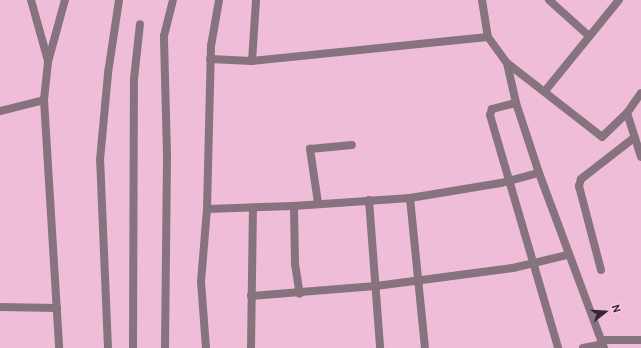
<!DOCTYPE html>
<html>
<head>
<meta charset="utf-8">
<style>
  body { margin:0 }
  #map { position:relative; width:641px; height:348px; overflow:hidden; background:#efbdd8; font-family:Cabin,sans-serif }
  div>[style] { position:absolute }
  [style*='--x'] { left:calc(var(--x)*1px); top:calc(var(--y)*1px); width:calc(var(--w)*1px); rotate:calc(var(--a)*1deg) }
  .street>* { height:8px; margin:-4px; padding:0 4px; transform-origin:4px; border-radius:4px; background:#87737d }
  span { translate:-50% -50%; white-space:nowrap; text-align:center; line-height:1.15; -webkit-text-stroke:3px #fccae5; paint-order:stroke }
  .north { position:absolute; left:585px; top:292px; width:40px; height:40px; -webkit-text-stroke:3px #fccae5; paint-order:stroke; rotate:73deg; font-size:11px; font-weight:700; line-height:16px; text-align:center; color:#392631 }
  .north::after { content:''; display:block; margin:auto; width:14px; height:18px; background:#392631; clip-path:polygon(50% 0,100% 100%,50% 72%,0 100%) }
</style>
</head>
<body>
<div id="map">
  <div class="street">
    <div style="--x:31;--y:0;--w:63;--a:74.4"></div>
    <div style="--x:482;--y:0;--w:37;--a:81"></div>
    <div style="--x:488;--y:37;--w:32;--a:54"></div>
    <div style="--x:507;--y:63;--w:41;--a:77.3"></div>
    <div style="--x:516;--y:103;--w:74;--a:71.8"></div>
    <div style="--x:539;--y:173;--w:187;--a:69.6"></div>
    <div style="--x:549;--y:0;--w:54;--a:42"></div>
    <div style="--x:210;--y:59;--w:42;--a:2.7"></div>
    <div style="--x:252;--y:61;--w:61;--a:-86.2"></div>
    <div style="--x:252;--y:61;--w:237;--a:-5.8"></div>
    <div style="--x:507;--y:63;--w:120;--a:37.9"></div>
    <div style="--x:602;--y:137;--w:35;--a:-44"></div>
    <div style="--x:627;--y:113;--w:24;--a:-55"></div>
    <div style="--x:545;--y:91;--w:117;--a:-50.9"></div>
    <div style="--x:44;--y:100;--w:248;--a:86.5"></div>
    <div style="--x:516;--y:103;--w:25;--a:166"></div>
    <div style="--x:492;--y:109;--w:6;--a:108"></div>
    <div style="--x:490;--y:115;--w:243;--a:73.7"></div>
    <div style="--x:0;--y:111;--w:45;--a:-14"></div>
    <div style="--x:44;--y:100;--w:38;--a:-84"></div>
    <div style="--x:48;--y:62;--w:64;--a:-74.7"></div>
    <div style="--x:627;--y:113;--w:46;--a:72.3"></div>
    <div style="--x:410;--y:198;--w:151;--a:84.3"></div>
    <div style="--x:369;--y:200;--w:148;--a:85.7"></div>
    <div style="--x:318;--y:203;--w:55;--a:-98.4"></div>
    <div style="--x:310;--y:149;--w:42;--a:-5.4"></div>
    <div style="--x:294;--y:206;--w:58;--a:89"></div>
    <div style="--x:295;--y:264;--w:30;--a:81"></div>
    <div style="--x:207;--y:209;--w:87;--a:-2"></div>
    <div style="--x:294;--y:206;--w:116;--a:-3.9"></div>
    <div style="--x:410;--y:198;--w:92;--a:-9.4"></div>
    <div style="--x:501;--y:183;--w:39;--a:-15"></div>
    <div style="--x:601;--y:270;--w:87;--a:-104.7"></div>
    <div style="--x:579;--y:186;--w:7;--a:-74"></div>
    <div style="--x:581;--y:179;--w:68;--a:-37.9"></div>
    <div style="--x:251;--y:296;--w:125;--a:-4.6"></div>
    <div style="--x:376;--y:286;--w:138;--a:-7.5"></div>
    <div style="--x:513;--y:268;--w:56;--a:-13.5"></div>
    <div style="--x:0;--y:307;--w:57;--a:1"></div>
    <div style="--x:601;--y:340;--w:40;--a:0"></div>
    <div style="--x:108;--y:348;--w:188;--a:-92.4"></div>
    <div style="--x:100;--y:160;--w:87;--a:-84.7"></div>
    <div style="--x:108;--y:73;--w:74;--a:-81.4"></div>
    <div style="--x:133;--y:348;--w:269;--a:-89.8"></div>
    <div style="--x:134;--y:79;--w:55;--a:-83.8"></div>
    <div style="--x:165;--y:348;--w:194;--a:-89.4"></div>
    <div style="--x:167;--y:154;--w:118;--a:-91.5"></div>
    <div style="--x:164;--y:36;--w:37;--a:-76"></div>
    <div style="--x:206;--y:348;--w:66;--a:-94.3"></div>
    <div style="--x:201;--y:282;--w:73;--a:-85.3"></div>
    <div style="--x:207;--y:209;--w:163;--a:-88.6"></div>
    <div style="--x:211;--y:46;--w:47;--a:-80.1"></div>
    <div style="--x:251;--y:348;--w:140;--a:-89.2"></div>
    <div style="--x:583;--y:348;--w:20;--a:-11"></div>
  </div>
  <div class="north">N</div>
</div>
</body>
</html>
